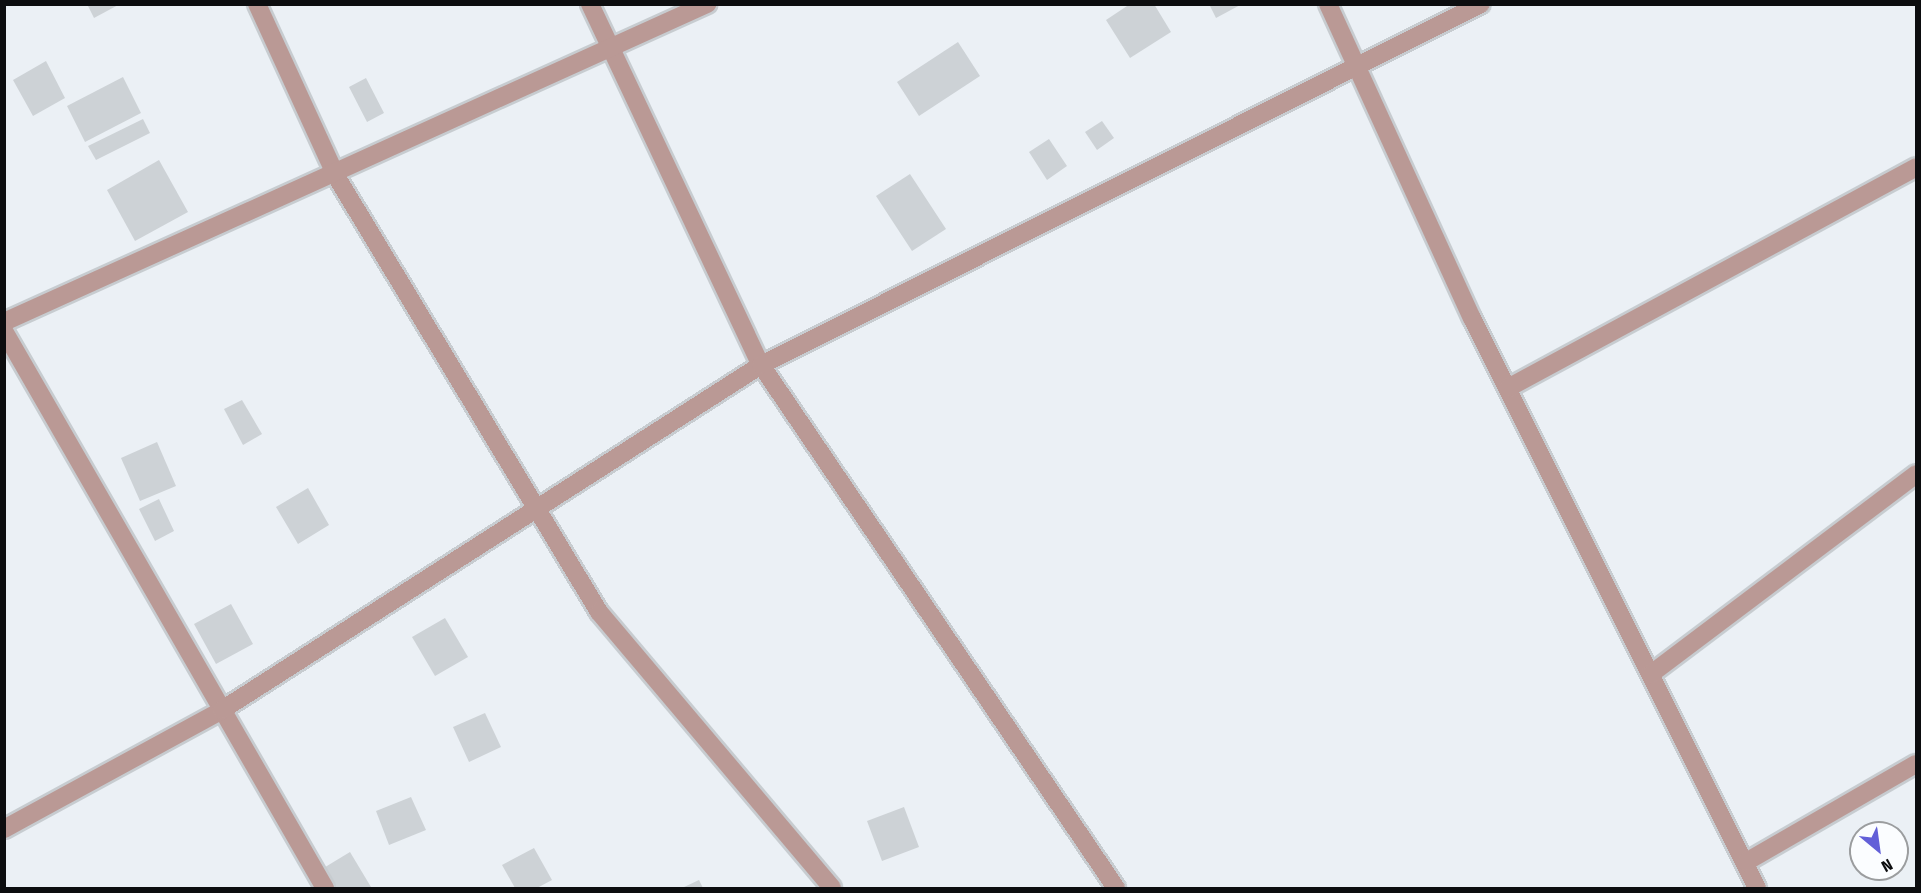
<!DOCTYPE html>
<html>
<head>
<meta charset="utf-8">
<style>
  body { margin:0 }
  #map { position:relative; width:1921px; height:893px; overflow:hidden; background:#ebf0f5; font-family:"Fira Sans Condensed",sans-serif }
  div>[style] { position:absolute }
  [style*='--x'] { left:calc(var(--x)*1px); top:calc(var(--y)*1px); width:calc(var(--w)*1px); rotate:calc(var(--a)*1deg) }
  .building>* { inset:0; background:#cdd2d6 }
  .roads { filter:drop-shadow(2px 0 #c7ccd0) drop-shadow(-2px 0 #c7ccd0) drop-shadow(0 2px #c7ccd0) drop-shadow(0 -2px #c7ccd0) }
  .minor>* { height:18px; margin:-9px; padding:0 9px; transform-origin:9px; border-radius:9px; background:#ba9995 }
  span { translate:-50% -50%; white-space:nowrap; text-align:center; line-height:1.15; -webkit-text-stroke:4.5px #fbfdff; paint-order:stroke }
  .frame { position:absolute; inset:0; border:6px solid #0c0d0f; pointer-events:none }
  .north { position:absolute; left:1849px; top:821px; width:60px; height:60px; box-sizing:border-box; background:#fbfdff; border:2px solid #9b9d9f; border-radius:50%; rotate:151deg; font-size:16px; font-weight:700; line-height:24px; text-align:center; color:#0c0d0f }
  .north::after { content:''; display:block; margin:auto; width:21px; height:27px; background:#625fd8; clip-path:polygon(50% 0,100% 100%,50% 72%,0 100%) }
</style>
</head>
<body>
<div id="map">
  <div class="building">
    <div style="clip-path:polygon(87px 4px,120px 4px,94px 18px)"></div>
    <div style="clip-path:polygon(1130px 4px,1154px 4px,1171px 32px,1130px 58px,1106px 20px)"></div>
    <div style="clip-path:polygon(1209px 4px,1242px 4px,1216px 18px)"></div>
    <div style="clip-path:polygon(958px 42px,980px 76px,919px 116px,897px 82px)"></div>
    <div style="clip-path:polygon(46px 61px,65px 98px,33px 116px,13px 80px)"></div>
    <div style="clip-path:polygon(123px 77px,141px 113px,85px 142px,67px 106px)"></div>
    <div style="clip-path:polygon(366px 78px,384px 113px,367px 122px,349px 87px)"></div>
    <div style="clip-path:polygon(143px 119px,150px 133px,96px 160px,88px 146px)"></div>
    <div style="clip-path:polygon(1102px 121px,1114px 138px,1097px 150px,1085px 132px)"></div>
    <div style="clip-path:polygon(1049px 139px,1067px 166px,1047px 180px,1029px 152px)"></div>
    <div style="clip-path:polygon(159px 160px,188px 212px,135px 241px,107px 190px)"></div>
    <div style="clip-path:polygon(910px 174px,946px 229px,912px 251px,876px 196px)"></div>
    <div style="clip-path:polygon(242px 400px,262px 434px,243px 445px,224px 409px)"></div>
    <div style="clip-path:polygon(157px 442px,176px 486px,140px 501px,121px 458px)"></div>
    <div style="clip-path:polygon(308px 488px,329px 525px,298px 544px,276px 507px)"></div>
    <div style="clip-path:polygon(159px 499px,174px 531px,155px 541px,139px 509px)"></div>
    <div style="clip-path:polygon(231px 604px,253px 644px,216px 664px,194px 624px)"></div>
    <div style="clip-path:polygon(445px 618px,468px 657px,435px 676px,412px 637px)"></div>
    <div style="clip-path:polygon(485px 713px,501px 747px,469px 762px,453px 727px)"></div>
    <div style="clip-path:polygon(411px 797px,426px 830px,389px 845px,376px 811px)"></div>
    <div style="clip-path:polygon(904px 807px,919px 847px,882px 861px,867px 821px)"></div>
    <div style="clip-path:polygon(534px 848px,552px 880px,537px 888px,515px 888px,502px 865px)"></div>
    <div style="clip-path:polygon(350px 852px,371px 887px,327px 888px,317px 872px)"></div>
    <div style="clip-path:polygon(699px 880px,703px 888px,682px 888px)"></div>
  </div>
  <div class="roads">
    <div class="minor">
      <div style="--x:257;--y:4;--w:189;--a:65.3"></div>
      <div style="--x:336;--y:176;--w:509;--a:58.9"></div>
      <div style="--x:599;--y:612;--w:361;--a:49.8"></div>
      <div style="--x:590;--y:4;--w:399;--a:64.7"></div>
      <div style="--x:761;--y:365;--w:632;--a:55.83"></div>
      <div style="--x:1328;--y:4;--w:345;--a:65.4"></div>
      <div style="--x:1472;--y:318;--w:637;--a:63.43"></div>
      <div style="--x:4;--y:322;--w:772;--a:-24.34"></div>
      <div style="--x:4;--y:331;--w:643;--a:60.05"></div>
      <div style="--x:1508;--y:388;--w:464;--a:-28.4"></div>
      <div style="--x:1651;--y:674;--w:332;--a:-37"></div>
      <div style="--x:4;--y:829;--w:248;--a:-28.6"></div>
      <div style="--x:222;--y:710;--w:640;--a:-32.62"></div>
      <div style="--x:761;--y:365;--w:805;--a:-26.63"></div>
      <div style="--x:1746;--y:862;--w:196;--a:-30"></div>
    </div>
  </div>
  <div class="frame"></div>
  <div class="north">N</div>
</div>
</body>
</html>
